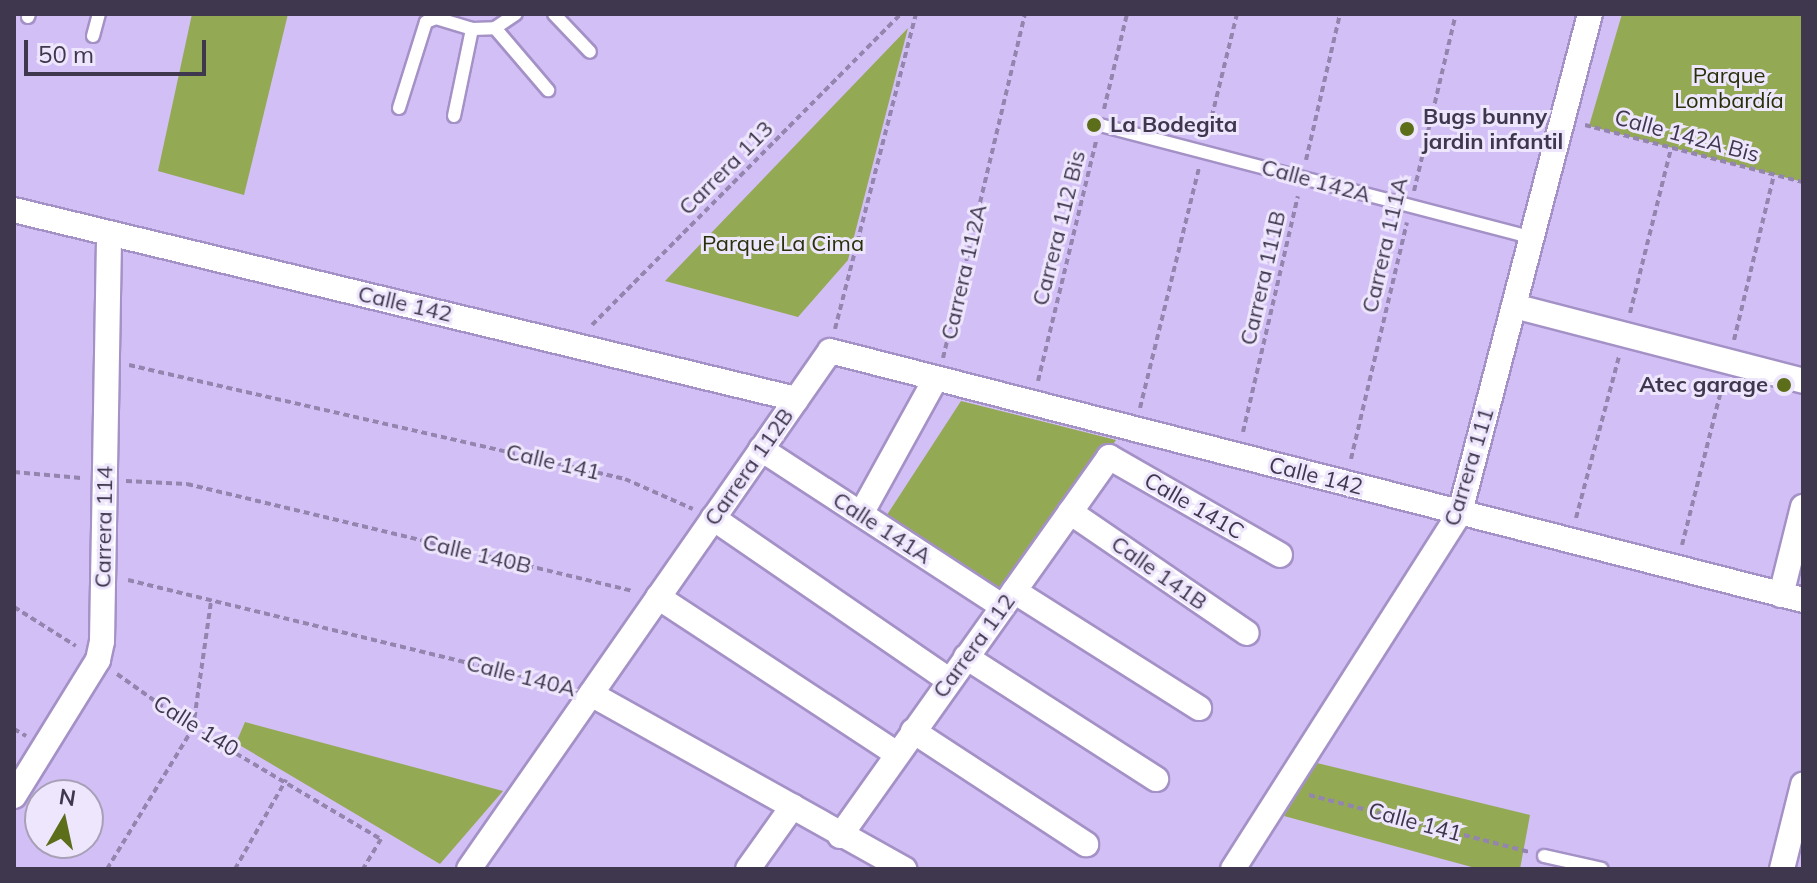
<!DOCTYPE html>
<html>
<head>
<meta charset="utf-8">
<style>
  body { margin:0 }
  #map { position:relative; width:1817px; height:883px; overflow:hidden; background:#d2bff6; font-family:Mulish,sans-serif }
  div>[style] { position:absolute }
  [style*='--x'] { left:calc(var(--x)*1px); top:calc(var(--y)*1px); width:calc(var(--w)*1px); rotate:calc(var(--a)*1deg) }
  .green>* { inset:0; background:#94a953 }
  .path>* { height:4px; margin-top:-2px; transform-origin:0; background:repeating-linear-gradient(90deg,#9385ae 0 6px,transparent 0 10px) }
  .roads { filter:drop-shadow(2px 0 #a491c6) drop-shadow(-2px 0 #a491c6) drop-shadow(0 2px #a491c6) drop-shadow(0 -2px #a491c6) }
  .lane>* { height:12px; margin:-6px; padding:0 6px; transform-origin:6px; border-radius:6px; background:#fff }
  .street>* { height:24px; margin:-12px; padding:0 12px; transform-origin:12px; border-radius:12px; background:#fff }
  .dots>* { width:22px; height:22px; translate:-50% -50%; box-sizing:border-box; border:4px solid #eee6fd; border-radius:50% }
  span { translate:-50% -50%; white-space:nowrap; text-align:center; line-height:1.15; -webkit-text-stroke:6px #eee6fd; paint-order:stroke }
  .park-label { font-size:22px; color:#283109 }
  .poi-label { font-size:22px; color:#3f374e; font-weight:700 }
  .left { translate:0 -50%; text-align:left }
  .right { translate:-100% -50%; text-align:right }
  .street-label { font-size:22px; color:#3f374e }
  .frame { position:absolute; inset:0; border:16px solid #3f374e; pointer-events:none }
  .north { position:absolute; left:24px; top:779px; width:80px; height:80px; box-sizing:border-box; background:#eee6fd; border:2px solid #a8a0b7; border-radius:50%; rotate:9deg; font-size:22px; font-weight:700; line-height:32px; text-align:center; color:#3f374e }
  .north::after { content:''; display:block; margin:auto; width:28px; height:36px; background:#5c6e1a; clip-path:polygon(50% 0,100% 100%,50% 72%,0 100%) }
  .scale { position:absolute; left:24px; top:40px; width:182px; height:36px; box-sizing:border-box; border:4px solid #3f374e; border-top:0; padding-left:10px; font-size:24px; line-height:28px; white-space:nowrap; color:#3f374e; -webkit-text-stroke:6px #eee6fd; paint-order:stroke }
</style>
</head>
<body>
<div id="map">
  <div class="green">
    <div style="clip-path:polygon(192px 14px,288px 14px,244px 195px,158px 171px)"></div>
    <div style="clip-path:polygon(1622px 14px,1803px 14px,1803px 182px,1589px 126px)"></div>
    <div style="clip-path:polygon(908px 28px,848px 260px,798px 317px,665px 281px)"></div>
    <div style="clip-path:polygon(961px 401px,1116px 440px,1007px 596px,883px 521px)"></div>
    <div style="clip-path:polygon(245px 722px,503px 791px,440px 864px,236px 743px)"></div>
    <div style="clip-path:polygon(1317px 763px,1530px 815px,1520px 869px,1479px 869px,1284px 816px)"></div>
  </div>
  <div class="path">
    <div style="--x:1104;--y:109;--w:98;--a:-76.4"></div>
    <div style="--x:1585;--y:125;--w:225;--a:14.7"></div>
    <div style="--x:1207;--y:136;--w:126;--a:-76.2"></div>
    <div style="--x:1306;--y:160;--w:150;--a:-76.9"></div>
    <div style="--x:1414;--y:191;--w:182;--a:-76.7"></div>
    <div style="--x:1630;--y:313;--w:170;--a:-76"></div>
    <div style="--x:592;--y:325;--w:438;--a:-45.2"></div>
    <div style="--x:835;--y:329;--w:325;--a:-75.6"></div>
    <div style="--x:1734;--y:340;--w:170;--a:-76.4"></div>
    <div style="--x:943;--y:358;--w:354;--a:-76.6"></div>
    <div style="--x:129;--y:365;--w:509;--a:12.94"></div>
    <div style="--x:625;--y:479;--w:74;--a:23.8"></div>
    <div style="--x:1038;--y:381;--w:247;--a:-76.4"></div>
    <div style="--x:1140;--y:408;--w:247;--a:-76.2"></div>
    <div style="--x:1243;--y:432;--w:242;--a:-76.9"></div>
    <div style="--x:1351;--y:459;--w:243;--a:-76.7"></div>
    <div style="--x:14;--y:472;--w:67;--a:5.1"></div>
    <div style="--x:126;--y:481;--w:61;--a:2.8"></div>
    <div style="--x:187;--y:484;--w:459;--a:13.5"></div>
    <div style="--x:1576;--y:518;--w:168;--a:-75.1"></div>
    <div style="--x:1682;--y:545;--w:167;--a:-75.8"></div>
    <div style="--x:128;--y:580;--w:451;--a:13.7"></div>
    <div style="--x:14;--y:607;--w:73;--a:32.2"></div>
    <div style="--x:117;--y:674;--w:93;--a:35.4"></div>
    <div style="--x:193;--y:728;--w:218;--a:30.6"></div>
    <div style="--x:381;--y:839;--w:35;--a:121"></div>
    <div style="--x:14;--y:729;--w:14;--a:30"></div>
    <div style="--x:1309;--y:795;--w:227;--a:14.5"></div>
    <div style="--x:107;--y:869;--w:165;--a:-58.6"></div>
    <div style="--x:193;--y:728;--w:128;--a:-81.9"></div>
    <div style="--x:235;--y:869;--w:103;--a:-60.2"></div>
  </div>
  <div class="roads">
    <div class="lane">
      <div style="--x:554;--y:14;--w:52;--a:46.5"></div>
      <div style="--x:28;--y:17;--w:3;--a:-72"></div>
      <div style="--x:495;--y:28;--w:82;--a:49.5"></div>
      <div style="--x:93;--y:36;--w:23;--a:-75"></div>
      <div style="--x:399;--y:108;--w:90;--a:-72.6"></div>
      <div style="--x:426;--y:22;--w:11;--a:-22"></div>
      <div style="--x:436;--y:18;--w:38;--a:17"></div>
      <div style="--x:472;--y:29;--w:23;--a:-2"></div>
      <div style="--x:495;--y:28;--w:25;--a:-34"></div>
      <div style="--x:454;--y:116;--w:89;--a:-78.3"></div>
      <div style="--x:1100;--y:125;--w:445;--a:14.6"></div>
      <div style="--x:1544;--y:856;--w:59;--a:12.6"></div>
    </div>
    <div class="street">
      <div style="--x:14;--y:210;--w:805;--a:13.59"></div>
      <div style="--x:1514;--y:306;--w:299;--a:14.5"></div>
      <div style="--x:761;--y:449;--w:288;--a:33.1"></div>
      <div style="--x:1070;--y:512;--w:214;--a:34.4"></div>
      <div style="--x:861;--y:514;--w:155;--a:-61.1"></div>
      <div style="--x:713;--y:518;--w:286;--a:34.5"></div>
      <div style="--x:1014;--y:591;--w:219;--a:32.3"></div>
      <div style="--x:1781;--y:595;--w:91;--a:-76"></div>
      <div style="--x:658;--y:597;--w:286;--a:33.3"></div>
      <div style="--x:966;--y:657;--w:226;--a:32.7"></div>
      <div style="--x:591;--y:694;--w:359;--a:29.2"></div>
      <div style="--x:913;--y:731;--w:207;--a:33.2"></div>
      <div style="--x:14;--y:796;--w:160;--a:-58.3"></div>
      <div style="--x:98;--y:660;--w:19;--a:-78"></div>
      <div style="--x:102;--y:641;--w:407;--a:-89"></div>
      <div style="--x:840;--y:836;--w:465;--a:-54.6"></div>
      <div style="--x:1109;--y:457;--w:197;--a:29.8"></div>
      <div style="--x:469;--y:869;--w:631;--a:-55.13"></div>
      <div style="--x:830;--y:351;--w:1004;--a:14.35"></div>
      <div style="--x:748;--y:869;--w:77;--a:-54.5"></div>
      <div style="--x:1233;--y:869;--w:423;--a:-57.5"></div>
      <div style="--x:1460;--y:512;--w:515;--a:-75.37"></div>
      <div style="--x:1782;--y:869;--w:87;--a:-76"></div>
    </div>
  </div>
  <div class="dots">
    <div style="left:1094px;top:125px;background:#5c6e1a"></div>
    <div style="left:1407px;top:129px;background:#5c6e1a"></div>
    <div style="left:1784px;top:385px;background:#5c6e1a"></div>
  </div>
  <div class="park-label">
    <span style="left:1729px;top:88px">Parque<br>Lombardía</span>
    <span style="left:783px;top:244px">Parque La Cima</span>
  </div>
  <div class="poi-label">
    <span class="left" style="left:1423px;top:129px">Bugs bunny<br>jardin infantil</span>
    <span class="left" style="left:1110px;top:125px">La Bodegita</span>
    <span class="right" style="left:1768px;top:385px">Atec garage</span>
  </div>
  <div class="street-label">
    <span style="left:1687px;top:136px;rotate:15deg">Calle 142A Bis</span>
    <span style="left:726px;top:168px;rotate:-45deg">Carrera 113</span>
    <span style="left:1316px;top:181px;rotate:15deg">Calle 142A</span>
    <span style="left:1059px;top:228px;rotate:-76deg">Carrera 112 Bis</span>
    <span style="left:1385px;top:245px;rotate:-77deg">Carrera 111A</span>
    <span style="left:964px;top:272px;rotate:-77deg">Carrera 112A</span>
    <span style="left:1263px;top:278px;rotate:-77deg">Carrera 111B</span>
    <span style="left:405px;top:304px;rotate:13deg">Calle 142</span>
    <span style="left:553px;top:462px;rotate:13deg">Calle 141</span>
    <span style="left:749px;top:467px;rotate:-55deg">Carrera 112B</span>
    <span style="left:1469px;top:467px;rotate:-73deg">Carrera 111</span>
    <span style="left:1316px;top:476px;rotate:14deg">Calle 142</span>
    <span style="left:1194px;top:506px;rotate:30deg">Calle 141C</span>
    <span style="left:104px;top:527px;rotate:-89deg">Carrera 114</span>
    <span style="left:882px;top:528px;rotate:33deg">Calle 141A</span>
    <span style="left:477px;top:554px;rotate:13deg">Calle 140B</span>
    <span style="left:1159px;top:573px;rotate:35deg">Calle 141B</span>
    <span style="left:974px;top:646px;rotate:-54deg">Carrera 112</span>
    <span style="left:521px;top:676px;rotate:14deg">Calle 140A</span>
    <span style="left:196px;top:726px;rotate:32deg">Calle 140</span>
    <span style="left:1415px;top:822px;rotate:15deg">Calle 141</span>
  </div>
  <div class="frame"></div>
  <div class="north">N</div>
  <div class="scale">50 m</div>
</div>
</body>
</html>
